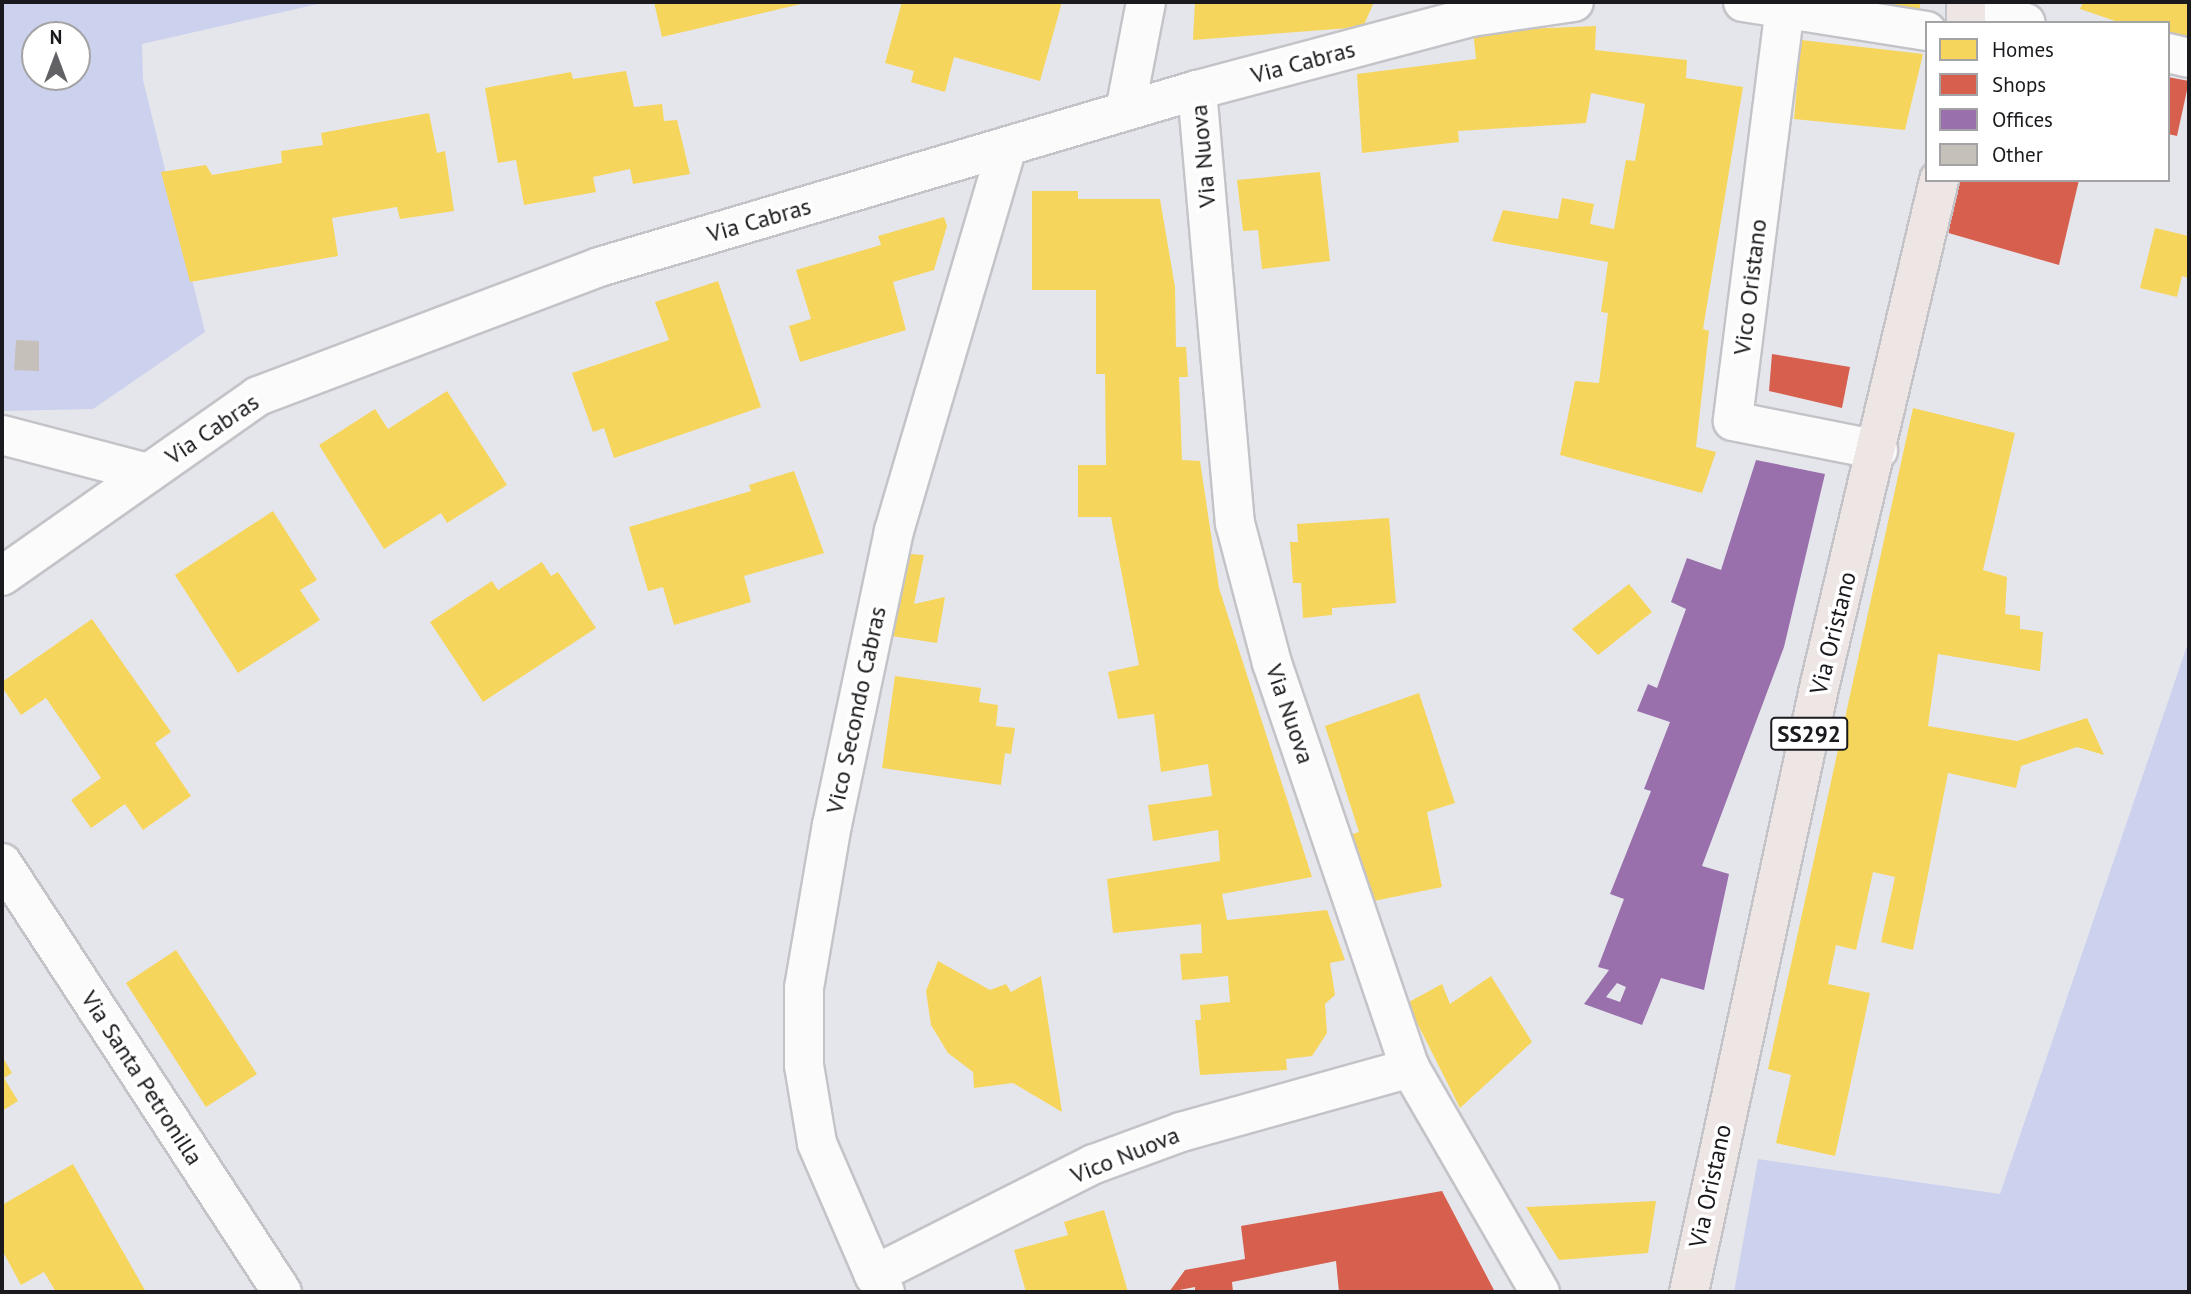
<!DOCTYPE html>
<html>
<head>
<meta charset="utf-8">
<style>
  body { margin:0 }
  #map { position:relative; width:2191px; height:1294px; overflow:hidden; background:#e5e6ec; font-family:"PT Sans",sans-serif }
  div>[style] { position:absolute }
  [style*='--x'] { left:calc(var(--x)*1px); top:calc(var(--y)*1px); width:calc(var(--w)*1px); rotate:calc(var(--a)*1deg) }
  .green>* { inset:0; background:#ccd1ed }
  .homes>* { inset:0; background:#f6d55c }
  .shops>* { inset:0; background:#d6604d }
  .offices>* { inset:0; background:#9970ab }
  .building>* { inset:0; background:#c6c0bb }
  .roads { filter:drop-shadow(2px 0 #c3c3c8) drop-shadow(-2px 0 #c3c3c8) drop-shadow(0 2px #c3c3c8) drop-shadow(0 -2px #c3c3c8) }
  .minor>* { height:38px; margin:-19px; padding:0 19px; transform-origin:19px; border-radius:19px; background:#fbfbfc }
  .major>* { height:38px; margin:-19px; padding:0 19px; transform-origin:19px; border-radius:19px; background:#eee6e4 }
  span { translate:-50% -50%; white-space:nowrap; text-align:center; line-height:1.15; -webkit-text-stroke:7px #fff; paint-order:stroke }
  .shield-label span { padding:2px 5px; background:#fff; border:2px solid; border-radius:5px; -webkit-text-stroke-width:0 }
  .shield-label { font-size:23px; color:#1a1a1e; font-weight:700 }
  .street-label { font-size:24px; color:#1a1a1e }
  .frame { position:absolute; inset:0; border:4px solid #1a1a1e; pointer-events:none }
  .legend { position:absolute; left:1925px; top:21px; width:245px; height:161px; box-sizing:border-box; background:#fff; border:2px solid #a3a3a5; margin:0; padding:9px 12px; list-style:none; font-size:21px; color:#1a1a1e }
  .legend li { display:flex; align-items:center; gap:14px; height:35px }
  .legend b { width:35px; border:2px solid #a3a3a5 }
  .north { position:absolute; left:21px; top:21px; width:70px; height:70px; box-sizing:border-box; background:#fff; border:2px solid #a3a3a5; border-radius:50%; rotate:0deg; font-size:19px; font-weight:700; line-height:28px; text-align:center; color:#1a1a1e }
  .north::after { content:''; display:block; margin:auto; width:24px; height:32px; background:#616166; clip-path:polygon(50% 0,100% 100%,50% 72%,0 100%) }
</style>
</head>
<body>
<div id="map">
  <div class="green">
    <div style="clip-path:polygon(evenodd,2px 2px,327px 2px,142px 44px,143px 80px,205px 332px,93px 409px,2px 411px,2px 2px,35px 35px,77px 35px,77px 77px,35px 77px,35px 35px)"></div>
    <div style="clip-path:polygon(2189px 640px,2189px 1292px,1734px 1292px,1758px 1159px,2000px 1194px)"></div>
  </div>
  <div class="homes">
    <div style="clip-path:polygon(654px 2px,805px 2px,805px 3px,662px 37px)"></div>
    <div style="clip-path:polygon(902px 2px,1062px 2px,1040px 81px,954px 57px,945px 92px,911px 82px,914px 71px,885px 63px)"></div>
    <div style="clip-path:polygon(1195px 2px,1374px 2px,1363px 27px,1193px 40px)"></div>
    <div style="clip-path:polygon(1873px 2px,1920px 2px,1920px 11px,1872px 3px)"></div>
    <div style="clip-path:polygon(2083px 2px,2189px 2px,2189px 37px,2168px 38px,2168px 23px,2121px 23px,2080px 9px)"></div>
    <div style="clip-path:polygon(1596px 26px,1595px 50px,1687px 60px,1686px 78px,1743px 87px,1703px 329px,1709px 331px,1696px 447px,1716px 452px,1702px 493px,1560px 455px,1575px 381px,1599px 383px,1608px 313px,1601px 312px,1608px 262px,1492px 241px,1503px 210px,1558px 219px,1562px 198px,1594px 204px,1590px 224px,1614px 229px,1626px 160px,1635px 161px,1645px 104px,1591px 93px,1586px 123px,1458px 131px,1459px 142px,1362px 153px,1357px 74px,1476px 59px,1473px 31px)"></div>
    <div style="clip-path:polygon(1801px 40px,1923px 54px,1905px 130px,1794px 119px)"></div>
    <div style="clip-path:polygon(626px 71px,634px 107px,662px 104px,664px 121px,677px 120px,690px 174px,633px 184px,630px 169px,593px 177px,596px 192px,524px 205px,516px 160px,498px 163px,485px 88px,571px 72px,573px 79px)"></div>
    <div style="clip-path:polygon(429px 113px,437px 153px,445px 151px,454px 211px,400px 219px,397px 207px,332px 218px,338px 256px,190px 282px,161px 172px,206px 165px,212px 175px,282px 163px,281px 151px,323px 145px,321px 133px)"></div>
    <div style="clip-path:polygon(1320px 172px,1330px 261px,1262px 269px,1258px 230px,1243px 231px,1237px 180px)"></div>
    <div style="clip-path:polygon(1032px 191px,1078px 191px,1078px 199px,1160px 199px,1175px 287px,1176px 347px,1186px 347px,1188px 377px,1179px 377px,1182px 460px,1200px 461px,1219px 588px,1312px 877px,1222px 894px,1227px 920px,1327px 910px,1345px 960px,1330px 963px,1335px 995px,1325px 1004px,1327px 1033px,1312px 1056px,1286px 1059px,1287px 1070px,1200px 1075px,1195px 1020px,1201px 1020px,1200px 1005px,1230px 1002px,1228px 976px,1182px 980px,1180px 954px,1202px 953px,1201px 924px,1113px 933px,1107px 879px,1220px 861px,1218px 830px,1153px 841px,1148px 805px,1212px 796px,1208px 764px,1161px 772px,1154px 714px,1118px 719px,1108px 672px,1139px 665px,1111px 517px,1078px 517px,1078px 465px,1106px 465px,1105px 374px,1096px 374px,1096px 290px,1032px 290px)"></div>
    <div style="clip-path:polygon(944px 217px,947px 226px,934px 270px,893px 282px,906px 330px,800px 362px,789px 326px,811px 319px,796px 270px,881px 245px,878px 236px)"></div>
    <div style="clip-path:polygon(2155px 228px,2189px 236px,2189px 278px,2182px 276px,2177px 297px,2140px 288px)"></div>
    <div style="clip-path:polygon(718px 281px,761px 407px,614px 458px,604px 428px,593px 432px,572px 373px,669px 340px,655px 302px)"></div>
    <div style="clip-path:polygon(447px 391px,507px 485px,447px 523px,441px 513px,384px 549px,319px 445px,375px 409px,388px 429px)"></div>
    <div style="clip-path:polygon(1913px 408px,2015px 433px,1983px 570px,2007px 577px,2005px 614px,2020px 616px,2020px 629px,2043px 632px,2040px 671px,1938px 654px,1928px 726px,2017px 741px,2087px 718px,2104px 755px,2077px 747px,2021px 766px,2016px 788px,1948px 773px,1913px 950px,1881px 942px,1895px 877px,1873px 872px,1856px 950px,1836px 945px,1828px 984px,1870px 993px,1835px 1156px,1776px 1143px,1791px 1075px,1768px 1069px)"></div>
    <div style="clip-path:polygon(794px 471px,824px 553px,744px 576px,751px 602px,674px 625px,663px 587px,648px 591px,629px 527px,751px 491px,749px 485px)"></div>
    <div style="clip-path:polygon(273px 511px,317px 580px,300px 590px,320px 620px,238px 673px,175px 575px)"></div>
    <div style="clip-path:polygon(1389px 518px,1396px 603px,1332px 608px,1332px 615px,1303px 618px,1301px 583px,1293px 583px,1290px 542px,1298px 542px,1297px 524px)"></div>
    <div style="clip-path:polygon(898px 553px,924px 555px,914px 604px,945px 597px,937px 643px,885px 635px)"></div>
    <div style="clip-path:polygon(542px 562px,551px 576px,558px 572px,596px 628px,483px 702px,430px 622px,492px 581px,498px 590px)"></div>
    <div style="clip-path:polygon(1629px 584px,1652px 612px,1598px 655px,1572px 629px)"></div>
    <div style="clip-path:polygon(92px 619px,171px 732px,155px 743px,191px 796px,143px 830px,125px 804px,91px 828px,71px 800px,101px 778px,46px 698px,21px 715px,2px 687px,2px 682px)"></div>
    <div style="clip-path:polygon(895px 676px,981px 688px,979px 702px,998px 705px,996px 726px,1015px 728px,1011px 754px,1005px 753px,1001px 785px,882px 768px)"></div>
    <div style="clip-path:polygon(1419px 693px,1455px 803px,1427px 812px,1442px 887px,1369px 902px,1347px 836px,1359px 832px,1325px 726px)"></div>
    <div style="clip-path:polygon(176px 950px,257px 1074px,206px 1107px,126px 983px)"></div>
    <div style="clip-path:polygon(938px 961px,990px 990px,1006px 984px,1011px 992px,1041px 976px,1062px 1112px,1013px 1083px,974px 1088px,973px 1072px,948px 1053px,931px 1025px,926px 991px)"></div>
    <div style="clip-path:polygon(1491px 976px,1532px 1042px,1460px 1108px,1407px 1003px,1442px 984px,1450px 1004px)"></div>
    <div style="clip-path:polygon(2px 1056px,12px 1073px,4px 1078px,18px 1101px,2px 1111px)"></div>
    <div style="clip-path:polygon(73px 1164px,146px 1292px,56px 1292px,44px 1272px,21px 1285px,2px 1250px,2px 1205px)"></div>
    <div style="clip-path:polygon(1656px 1201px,1648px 1253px,1559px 1260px,1526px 1207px)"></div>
    <div style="clip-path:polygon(1104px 1210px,1128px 1292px,1026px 1292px,1014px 1250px,1068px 1235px,1064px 1222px)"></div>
  </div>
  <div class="shops">
    <div style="clip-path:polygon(2168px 77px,2189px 81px,2177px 136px,2168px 134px)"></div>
    <div style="clip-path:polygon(1958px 180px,2079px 180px,2059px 265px,1945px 232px)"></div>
    <div style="clip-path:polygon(1772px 354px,1850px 367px,1842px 408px,1769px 391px)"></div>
    <div style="clip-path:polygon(1442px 1191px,1495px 1292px,1339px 1292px,1336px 1261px,1232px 1282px,1233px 1292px,1195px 1292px,1195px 1287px,1169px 1292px,1185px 1270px,1245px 1259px,1241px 1226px)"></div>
  </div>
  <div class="offices">
    <div style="clip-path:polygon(evenodd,1756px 460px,1825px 474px,1784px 647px,1702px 866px,1729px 874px,1704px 990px,1661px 978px,1642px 1025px,1584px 1004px,1609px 970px,1598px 967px,1624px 899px,1610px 894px,1651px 791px,1644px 789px,1670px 722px,1637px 711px,1648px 684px,1657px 688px,1686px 609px,1671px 602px,1687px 558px,1721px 570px,1756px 460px,1617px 983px,1626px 987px,1620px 1002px,1606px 997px,1617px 983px)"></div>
  </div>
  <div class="building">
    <div style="clip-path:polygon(16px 340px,39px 341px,39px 371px,14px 370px)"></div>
  </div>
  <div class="roads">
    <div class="minor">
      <div style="--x:1743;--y:2;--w:186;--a:9"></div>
      <div style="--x:1785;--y:7;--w:417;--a:97.2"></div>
      <div style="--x:1733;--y:421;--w:148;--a:11.3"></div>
      <div style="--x:1968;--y:10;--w:59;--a:12.6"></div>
      <div style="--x:2168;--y:53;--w:22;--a:13"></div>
      <div style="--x:1197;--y:90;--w:435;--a:85"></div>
      <div style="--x:1235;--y:523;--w:145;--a:75.2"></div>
      <div style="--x:1272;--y:663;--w:428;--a:71.2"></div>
      <div style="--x:1410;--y:1068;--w:259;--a:59.9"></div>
      <div style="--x:1125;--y:111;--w:111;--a:-79.1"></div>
      <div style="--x:2;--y:435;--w:151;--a:14.6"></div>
      <div style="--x:2;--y:576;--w:313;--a:-35.1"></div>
      <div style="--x:258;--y:396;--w:365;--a:-20.7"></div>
      <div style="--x:599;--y:267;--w:624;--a:-16.49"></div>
      <div style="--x:1197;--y:90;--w:284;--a:-14.9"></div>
      <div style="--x:1471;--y:17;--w:104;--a:-8.3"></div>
      <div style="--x:2;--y:863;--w:512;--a:56.87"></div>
      <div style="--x:874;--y:1275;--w:144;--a:-113.4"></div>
      <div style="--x:817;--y:1143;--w:79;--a:-99.5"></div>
      <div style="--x:804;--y:1065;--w:77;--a:-90"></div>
      <div style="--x:804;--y:988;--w:165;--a:-80.3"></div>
      <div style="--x:832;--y:825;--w:300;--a:-78.1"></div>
      <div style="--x:894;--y:531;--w:401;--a:-73.6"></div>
      <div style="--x:885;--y:1292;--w:20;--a:-123"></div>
      <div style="--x:874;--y:1275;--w:246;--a:-26.8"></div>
      <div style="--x:1094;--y:1164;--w:93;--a:-20.2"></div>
      <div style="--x:1181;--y:1132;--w:238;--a:-15.6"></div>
    </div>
    <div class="major">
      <div style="--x:1966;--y:23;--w:21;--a:-90"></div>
      <div style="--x:1689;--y:1292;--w:618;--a:-77.85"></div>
      <div style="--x:1819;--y:688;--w:522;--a:-76.71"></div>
    </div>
  </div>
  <div class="shield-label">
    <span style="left:1809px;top:734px">SS292</span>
  </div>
  <div class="street-label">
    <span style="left:1303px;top:62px;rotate:-15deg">Via Cabras</span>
    <span style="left:1203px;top:156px;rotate:-95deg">Via Nuova</span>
    <span style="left:759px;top:220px;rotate:-16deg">Via Cabras</span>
    <span style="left:1750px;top:287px;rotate:-83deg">Vico Oristano</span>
    <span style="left:212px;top:429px;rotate:-34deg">Via Cabras</span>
    <span style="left:1833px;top:633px;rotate:-76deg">Via Oristano</span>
    <span style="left:856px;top:710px;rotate:-78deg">Vico Secondo Cabras</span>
    <span style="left:1290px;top:714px;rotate:71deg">Via Nuova</span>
    <span style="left:142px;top:1078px;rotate:57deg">Via Santa Petronilla</span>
    <span style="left:1125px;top:1155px;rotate:-22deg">Vico Nuova</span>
    <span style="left:1710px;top:1186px;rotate:-78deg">Via Oristano</span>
  </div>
  <div class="frame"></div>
  <ul class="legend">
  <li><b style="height:19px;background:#f6d55c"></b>Homes</li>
  <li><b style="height:19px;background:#d6604d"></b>Shops</li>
  <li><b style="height:19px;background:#9970ab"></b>Offices</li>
  <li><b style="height:19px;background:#c6c0bb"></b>Other</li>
  </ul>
  <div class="north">N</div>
</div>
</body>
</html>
